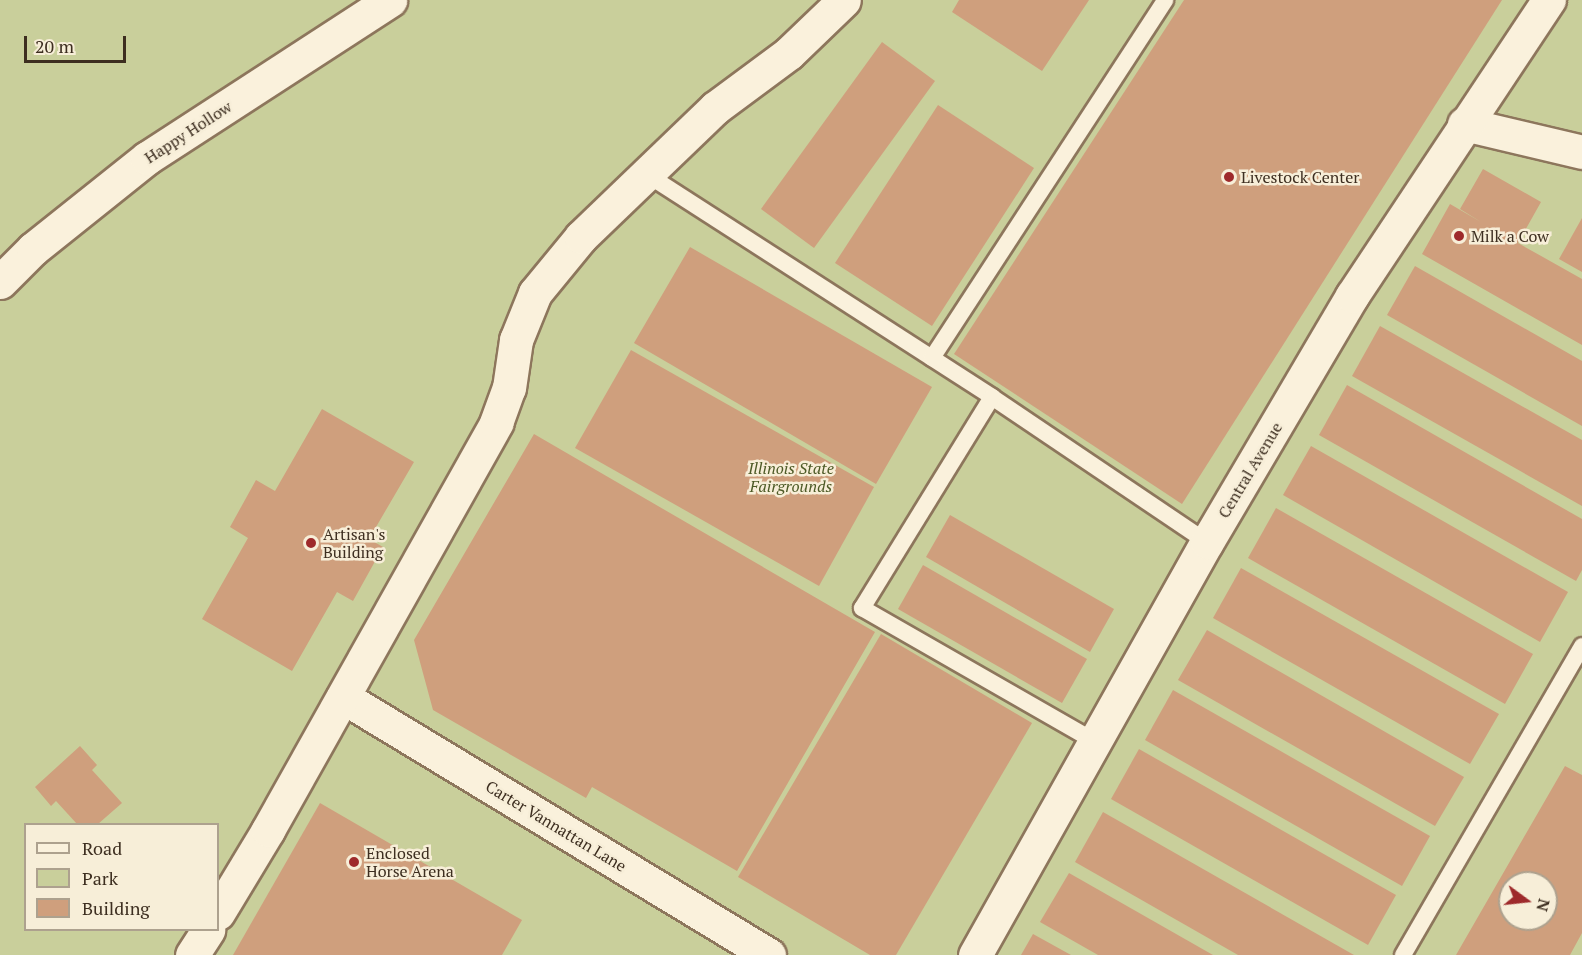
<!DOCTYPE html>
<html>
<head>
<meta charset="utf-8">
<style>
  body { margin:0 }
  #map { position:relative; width:1582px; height:955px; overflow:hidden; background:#f0e4c8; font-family:"PT Serif",serif }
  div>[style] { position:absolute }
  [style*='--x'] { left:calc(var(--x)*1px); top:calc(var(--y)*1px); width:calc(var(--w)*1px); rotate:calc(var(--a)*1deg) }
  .green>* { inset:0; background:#c9cf9b }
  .building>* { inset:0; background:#cf9f7d }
  .roads { filter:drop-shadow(2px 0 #8d765c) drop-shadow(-2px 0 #8d765c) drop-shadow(0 2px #8d765c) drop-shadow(0 -2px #8d765c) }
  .lane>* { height:16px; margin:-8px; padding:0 8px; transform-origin:8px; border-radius:8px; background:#faf1dc }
  .street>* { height:33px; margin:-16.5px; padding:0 16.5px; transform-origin:16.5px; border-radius:16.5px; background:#faf1dc }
  .dots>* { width:16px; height:16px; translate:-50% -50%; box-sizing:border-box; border:3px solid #f7eed8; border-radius:50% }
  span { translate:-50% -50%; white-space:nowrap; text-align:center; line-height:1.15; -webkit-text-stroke:5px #f7eed8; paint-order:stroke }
  .street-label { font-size:16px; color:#3d2e20 }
  .poi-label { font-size:16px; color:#3d2e20 }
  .left { translate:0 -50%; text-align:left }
  .park-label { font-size:16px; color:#4d5a26; font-style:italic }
  .legend { position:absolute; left:24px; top:823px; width:195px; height:108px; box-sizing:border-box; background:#f7eed8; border:2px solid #ada18e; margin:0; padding:8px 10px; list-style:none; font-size:18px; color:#3d2e20 }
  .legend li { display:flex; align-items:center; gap:12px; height:30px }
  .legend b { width:30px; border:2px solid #ada18e }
  .north { position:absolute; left:1498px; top:871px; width:60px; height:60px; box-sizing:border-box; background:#f7eed8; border:2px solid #ada18e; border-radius:50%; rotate:105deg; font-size:16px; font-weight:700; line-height:24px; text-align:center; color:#3d2e20 }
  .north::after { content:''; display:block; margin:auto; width:21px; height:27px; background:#9e2a2b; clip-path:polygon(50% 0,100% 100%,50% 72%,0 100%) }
  .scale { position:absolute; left:24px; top:36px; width:102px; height:27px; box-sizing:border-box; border:3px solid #3d2e20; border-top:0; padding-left:8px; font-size:18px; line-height:21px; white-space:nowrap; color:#3d2e20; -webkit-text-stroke:4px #f7eed8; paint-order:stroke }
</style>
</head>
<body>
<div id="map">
  <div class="green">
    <div style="clip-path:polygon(evenodd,0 0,1582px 0,1582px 955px,0 955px,0 0,26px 824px,218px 824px,218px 930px,26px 930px,26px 824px,0 0,1510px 883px,1546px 883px,1546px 919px,1510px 919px,1510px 883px)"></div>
  </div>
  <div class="building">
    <div style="clip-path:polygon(959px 0,1089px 0,1042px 71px,952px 12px)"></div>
    <div style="clip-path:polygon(1184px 0,1502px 0,1182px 504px,954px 354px)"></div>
    <div style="clip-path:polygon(882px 42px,935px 81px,814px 248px,761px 209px)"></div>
    <div style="clip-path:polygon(938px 105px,1034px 168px,932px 326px,835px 263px)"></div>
    <div style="clip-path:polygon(1483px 169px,1541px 202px,1518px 243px,1582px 279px,1582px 345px,1422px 254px,1450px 204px,1481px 222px,1460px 209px)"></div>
    <div style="clip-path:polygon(1582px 218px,1582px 272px,1559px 259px)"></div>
    <div style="clip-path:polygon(690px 247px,932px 387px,876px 484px,634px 343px)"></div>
    <div style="clip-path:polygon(1415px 266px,1582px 361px,1582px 426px,1387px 315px)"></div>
    <div style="clip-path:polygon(1380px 326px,1582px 440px,1582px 506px,1352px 376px)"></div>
    <div style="clip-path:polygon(631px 350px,874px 487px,819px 586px,575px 448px)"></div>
    <div style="clip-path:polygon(1347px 385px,1582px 519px,1582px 570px,1576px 581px,1319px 435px)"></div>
    <div style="clip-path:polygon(322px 409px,414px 462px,369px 539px,383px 547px,353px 601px,337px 592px,292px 671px,202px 619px,248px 538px,230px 527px,256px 480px,275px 491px)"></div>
    <div style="clip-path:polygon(534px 434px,875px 632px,737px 871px,592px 787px,586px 798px,433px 710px,414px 640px)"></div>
    <div style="clip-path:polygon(1311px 446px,1568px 592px,1540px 642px,1283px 495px)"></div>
    <div style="clip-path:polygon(1276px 508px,1533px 654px,1505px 704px,1248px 558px)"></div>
    <div style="clip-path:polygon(950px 515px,1114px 609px,1090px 652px,926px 557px)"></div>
    <div style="clip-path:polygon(923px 565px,1087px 659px,1062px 703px,898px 609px)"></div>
    <div style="clip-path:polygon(1241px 568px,1499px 714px,1470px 764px,1213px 618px)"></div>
    <div style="clip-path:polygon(1207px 630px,1464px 777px,1435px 826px,1178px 680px)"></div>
    <div style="clip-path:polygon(881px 634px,1032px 723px,896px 955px,870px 955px,738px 877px)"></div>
    <div style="clip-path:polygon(1173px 690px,1430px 836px,1402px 886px,1145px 740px)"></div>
    <div style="clip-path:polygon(80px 746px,97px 765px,92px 770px,122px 803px,98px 824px,77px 824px,56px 801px,51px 806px,35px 787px)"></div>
    <div style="clip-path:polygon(1139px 749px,1396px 895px,1368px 945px,1111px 799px)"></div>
    <div style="clip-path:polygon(evenodd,1565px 766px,1582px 775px,1582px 933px,1570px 955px,1456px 955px,1565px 766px,1510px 883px,1546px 883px,1546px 919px,1510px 919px,1510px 883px)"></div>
    <div style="clip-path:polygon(320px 803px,522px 920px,502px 955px,233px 955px)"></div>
    <div style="clip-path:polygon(1103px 812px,1354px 955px,1238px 955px,1075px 862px)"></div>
    <div style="clip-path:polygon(1069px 873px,1213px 955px,1098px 955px,1040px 922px)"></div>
    <div style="clip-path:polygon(1033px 934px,1071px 955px,1021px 955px)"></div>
  </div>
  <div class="roads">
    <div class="lane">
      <div style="--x:648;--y:175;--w:409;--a:32.8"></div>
      <div style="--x:992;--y:397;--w:259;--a:34"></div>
      <div style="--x:932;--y:358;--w:427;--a:-56.9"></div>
      <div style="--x:992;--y:397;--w:248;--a:121.6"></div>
      <div style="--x:862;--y:608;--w:267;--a:29.8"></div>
      <div style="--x:1403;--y:955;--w:357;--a:-59.9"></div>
    </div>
    <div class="street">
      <div style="--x:1464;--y:124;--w:121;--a:13.3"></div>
      <div style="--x:0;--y:282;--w:47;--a:-45"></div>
      <div style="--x:33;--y:249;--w:146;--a:-38.6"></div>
      <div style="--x:147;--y:158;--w:290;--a:-33"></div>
      <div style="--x:343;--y:697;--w:498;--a:31.2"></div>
      <div style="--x:218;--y:913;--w:97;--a:-58.9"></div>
      <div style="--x:268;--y:830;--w:467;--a:-60.7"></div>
      <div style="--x:496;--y:423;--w:37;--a:-70"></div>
      <div style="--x:509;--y:388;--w:49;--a:-81.7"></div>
      <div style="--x:516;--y:340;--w:51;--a:-68"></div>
      <div style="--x:535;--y:293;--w:72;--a:-50.6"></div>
      <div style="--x:581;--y:237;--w:186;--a:-43.9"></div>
      <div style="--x:715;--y:108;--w:92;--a:-36.6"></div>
      <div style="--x:789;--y:53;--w:76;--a:-43.9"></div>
      <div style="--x:192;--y:955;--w:30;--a:-57"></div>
      <div style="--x:975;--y:955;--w:474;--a:-60.7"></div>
      <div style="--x:1207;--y:542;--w:286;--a:-59.5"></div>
      <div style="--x:1352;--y:296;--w:356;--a:-56.4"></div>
    </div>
  </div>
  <div class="dots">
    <div style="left:1229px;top:177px;background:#9e2a2b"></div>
    <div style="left:1459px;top:236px;background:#9e2a2b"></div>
    <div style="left:311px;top:543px;background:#9e2a2b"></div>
    <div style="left:354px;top:862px;background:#9e2a2b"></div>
  </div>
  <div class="street-label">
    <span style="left:188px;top:132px;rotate:-33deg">Happy Hollow</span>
    <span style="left:1250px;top:470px;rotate:-59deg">Central Avenue</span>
    <span style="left:556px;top:826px;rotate:31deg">Carter Vannattan Lane</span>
  </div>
  <div class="poi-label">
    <span class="left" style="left:1241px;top:177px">Livestock Center</span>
    <span class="left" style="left:1471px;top:236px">Milk a Cow</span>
    <span class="left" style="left:323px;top:543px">Artisan's<br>Building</span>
    <span class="left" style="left:366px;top:862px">Enclosed<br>Horse Arena</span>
  </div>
  <div class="park-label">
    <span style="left:791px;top:477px">Illinois State<br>Fairgrounds</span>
  </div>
  <ul class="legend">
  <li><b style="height:8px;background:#faf1dc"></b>Road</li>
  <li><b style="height:16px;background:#c9cf9b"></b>Park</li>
  <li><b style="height:16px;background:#cf9f7d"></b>Building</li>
  </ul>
  <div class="north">N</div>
  <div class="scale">20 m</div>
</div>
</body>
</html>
